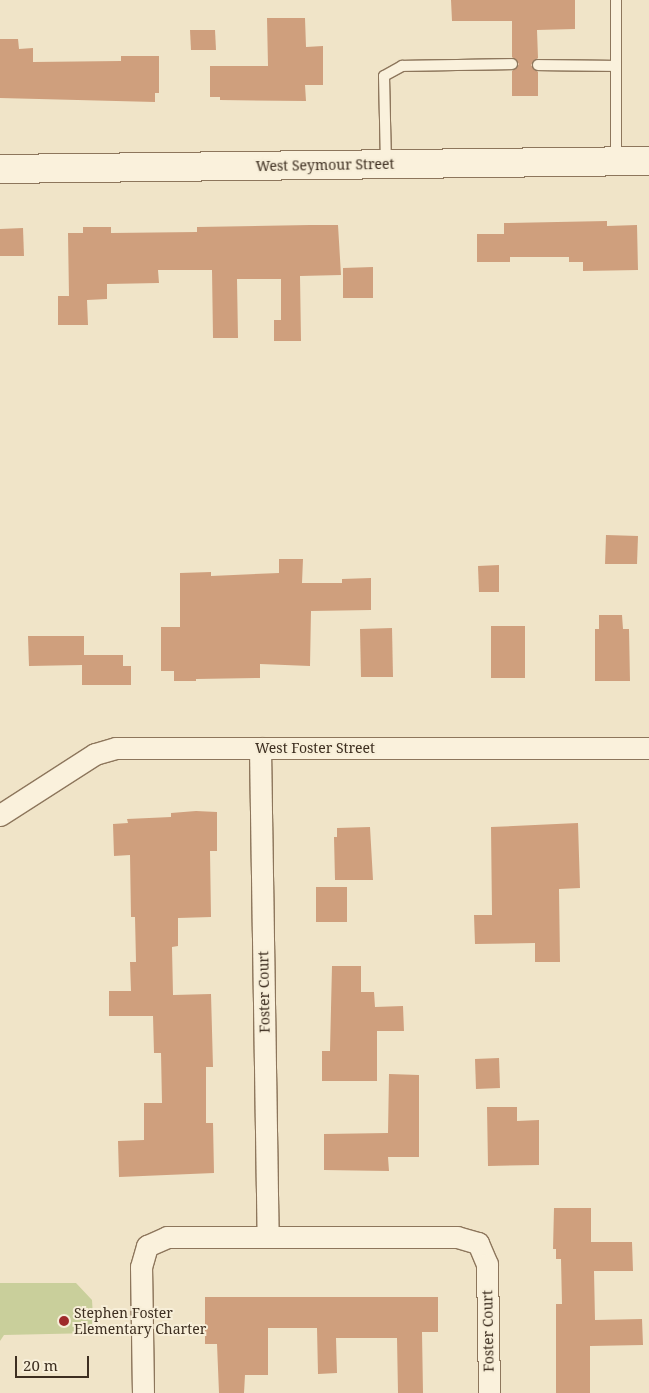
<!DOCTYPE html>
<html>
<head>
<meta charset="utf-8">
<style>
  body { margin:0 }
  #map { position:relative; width:649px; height:1393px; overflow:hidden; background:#f0e4c8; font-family:"Noto Serif",serif }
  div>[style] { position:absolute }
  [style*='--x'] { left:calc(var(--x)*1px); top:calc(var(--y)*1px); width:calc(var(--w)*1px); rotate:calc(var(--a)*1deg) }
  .green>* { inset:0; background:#c9cf9b }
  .building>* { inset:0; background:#cf9f7d }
  .roads { filter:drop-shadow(1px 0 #8d765c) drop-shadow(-1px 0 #8d765c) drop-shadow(0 1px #8d765c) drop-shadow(0 -1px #8d765c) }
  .lane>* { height:10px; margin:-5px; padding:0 5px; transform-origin:5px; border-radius:5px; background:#faf1dc }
  .street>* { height:21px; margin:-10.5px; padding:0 10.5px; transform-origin:10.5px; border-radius:10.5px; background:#faf1dc }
  .secondary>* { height:28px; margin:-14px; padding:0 14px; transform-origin:14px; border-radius:14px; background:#faf1dc }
  .dots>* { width:14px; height:14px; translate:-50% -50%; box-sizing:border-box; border:2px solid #f7eed8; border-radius:50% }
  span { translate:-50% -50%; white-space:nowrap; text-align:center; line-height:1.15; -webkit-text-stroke:4px #f7eed8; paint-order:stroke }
  .street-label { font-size:14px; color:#3d2e20 }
  .poi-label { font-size:14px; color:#3d2e20 }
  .left { translate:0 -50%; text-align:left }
  .scale { position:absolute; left:15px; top:1356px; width:74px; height:22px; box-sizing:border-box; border:2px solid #3d2e20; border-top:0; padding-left:6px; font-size:15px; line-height:18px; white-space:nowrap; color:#3d2e20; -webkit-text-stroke:4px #f7eed8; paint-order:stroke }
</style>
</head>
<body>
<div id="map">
  <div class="green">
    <div style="clip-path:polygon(0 1283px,76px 1283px,92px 1300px,94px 1333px,4px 1335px,0 1341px)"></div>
  </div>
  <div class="building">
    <div style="clip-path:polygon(451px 0,575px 0,575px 29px,537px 30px,538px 58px,531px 65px,538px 72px,538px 96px,512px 96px,512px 71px,519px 64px,512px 57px,512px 21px,452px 21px)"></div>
    <div style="clip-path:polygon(267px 18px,305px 18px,306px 47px,323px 46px,323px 85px,305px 85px,306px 101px,220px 100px,220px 97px,210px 97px,210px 66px,268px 66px)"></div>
    <div style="clip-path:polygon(190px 30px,215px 30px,216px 50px,191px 50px)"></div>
    <div style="clip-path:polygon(0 39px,18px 39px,19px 49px,33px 48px,33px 62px,121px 61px,121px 56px,159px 56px,159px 93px,155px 93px,155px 102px,0 98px)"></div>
    <div style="clip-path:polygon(607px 221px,607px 226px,637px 225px,638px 270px,583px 271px,583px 262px,569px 262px,569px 257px,510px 257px,510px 262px,477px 262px,477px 234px,504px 234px,504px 223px)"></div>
    <div style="clip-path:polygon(310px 225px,338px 225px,341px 275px,300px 276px,301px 341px,274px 341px,274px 320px,281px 320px,281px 279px,237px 279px,238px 338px,213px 338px,212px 270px,158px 270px,159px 283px,107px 284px,107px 299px,87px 300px,88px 325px,58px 325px,58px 296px,69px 296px,68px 233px,83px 233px,83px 227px,111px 227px,111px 233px,197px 232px,197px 227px)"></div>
    <div style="clip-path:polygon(23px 228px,24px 256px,0 256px,0 229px)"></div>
    <div style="clip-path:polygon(373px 267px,373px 298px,343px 298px,343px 268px)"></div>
    <div style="clip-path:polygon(606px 535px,638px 536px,637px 564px,605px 564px)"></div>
    <div style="clip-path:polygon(279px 559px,303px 559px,302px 583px,342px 583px,342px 579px,371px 578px,371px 610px,311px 611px,310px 666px,260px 664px,260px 678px,196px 679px,196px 681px,174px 681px,174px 671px,161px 671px,161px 627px,180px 627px,180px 573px,211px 572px,211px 576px,279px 573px)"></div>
    <div style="clip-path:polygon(499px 565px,499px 592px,479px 592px,478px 566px)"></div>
    <div style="clip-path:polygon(599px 615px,622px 615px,623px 629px,629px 629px,630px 681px,595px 681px,595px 629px,599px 629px)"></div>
    <div style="clip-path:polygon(491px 626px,525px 626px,525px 678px,491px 678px)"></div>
    <div style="clip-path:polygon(392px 628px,393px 677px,361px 677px,360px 629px)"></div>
    <div style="clip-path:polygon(28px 636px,84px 636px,84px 655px,123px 655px,123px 666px,131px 666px,131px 685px,82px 685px,82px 665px,29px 666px)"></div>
    <div style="clip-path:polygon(196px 811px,217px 812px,217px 851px,210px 851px,211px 917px,178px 918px,178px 946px,172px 947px,173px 995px,211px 994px,213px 1067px,206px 1067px,206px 1123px,213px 1123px,214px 1173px,119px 1177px,118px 1141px,144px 1140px,144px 1103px,162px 1103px,161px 1053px,154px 1053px,153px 1016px,109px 1016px,109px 991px,131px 991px,130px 962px,136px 962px,135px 917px,131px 917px,130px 855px,114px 856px,113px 824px,128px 823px,127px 819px,171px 817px,171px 813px)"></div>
    <div style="clip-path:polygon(578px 823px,580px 888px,559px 889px,560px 962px,535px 962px,535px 943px,475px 944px,474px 915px,492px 915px,491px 827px)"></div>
    <div style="clip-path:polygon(370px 827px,373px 880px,335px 880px,334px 837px,337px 837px,337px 828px)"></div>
    <div style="clip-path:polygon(316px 887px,347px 887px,347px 922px,316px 922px)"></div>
    <div style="clip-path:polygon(332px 966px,361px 966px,361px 992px,374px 992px,375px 1007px,403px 1006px,404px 1031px,377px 1031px,377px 1081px,322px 1081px,322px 1051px,330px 1051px)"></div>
    <div style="clip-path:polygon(499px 1058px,500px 1088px,476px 1089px,475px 1059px)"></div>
    <div style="clip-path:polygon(389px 1074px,419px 1075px,419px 1157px,388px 1157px,389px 1171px,324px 1170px,324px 1134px,388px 1133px)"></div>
    <div style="clip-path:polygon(487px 1107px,517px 1107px,517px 1121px,539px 1120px,539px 1165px,488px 1166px)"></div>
    <div style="clip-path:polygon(554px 1208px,591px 1208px,591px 1242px,632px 1242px,633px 1271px,594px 1271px,595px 1320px,642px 1319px,643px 1345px,590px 1346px,590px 1393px,556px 1393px,556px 1304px,562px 1304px,561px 1259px,556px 1259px,556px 1249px,553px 1249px)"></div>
    <div style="clip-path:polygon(205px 1297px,438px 1297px,438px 1332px,422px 1332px,423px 1393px,398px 1393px,397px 1338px,336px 1338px,337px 1373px,318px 1374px,317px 1328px,268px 1328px,268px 1375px,245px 1375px,244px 1393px,219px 1393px,217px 1344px,205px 1344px)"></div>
  </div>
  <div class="roads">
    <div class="lane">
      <div style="--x:616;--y:0;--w:161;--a:90"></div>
      <div style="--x:538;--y:65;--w:78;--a:0.7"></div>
      <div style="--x:386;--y:164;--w:88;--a:-91.3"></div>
      <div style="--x:384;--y:76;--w:21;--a:-29"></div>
      <div style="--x:402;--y:66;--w:110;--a:-1"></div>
    </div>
    <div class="street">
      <div style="--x:260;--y:748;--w:489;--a:89.1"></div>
      <div style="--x:0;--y:815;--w:113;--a:-32.7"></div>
      <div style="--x:95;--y:754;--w:22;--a:-16"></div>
      <div style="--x:116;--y:748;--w:533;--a:0"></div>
      <div style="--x:143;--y:1393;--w:126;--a:-90.9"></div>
      <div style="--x:141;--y:1267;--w:22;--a:-74"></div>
      <div style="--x:147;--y:1246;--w:22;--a:-24"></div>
      <div style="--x:167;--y:1237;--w:290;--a:0"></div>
      <div style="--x:457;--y:1237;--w:22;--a:16"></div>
      <div style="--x:478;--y:1243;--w:23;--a:67"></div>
      <div style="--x:487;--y:1264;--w:129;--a:89.1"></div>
    </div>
    <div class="secondary">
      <div style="--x:0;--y:169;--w:649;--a:-0.71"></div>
    </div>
  </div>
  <div class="dots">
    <div style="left:64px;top:1321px;background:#9e2a2b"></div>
  </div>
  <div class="street-label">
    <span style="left:325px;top:165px;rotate:-1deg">West Seymour Street</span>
    <span style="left:315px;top:748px">West Foster Street</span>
    <span style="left:264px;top:992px;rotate:-91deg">Foster Court</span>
    <span style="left:488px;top:1331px;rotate:-91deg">Foster Court</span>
  </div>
  <div class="poi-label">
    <span class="left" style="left:74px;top:1321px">Stephen Foster<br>Elementary Charter</span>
  </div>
  <div class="scale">20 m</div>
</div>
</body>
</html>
